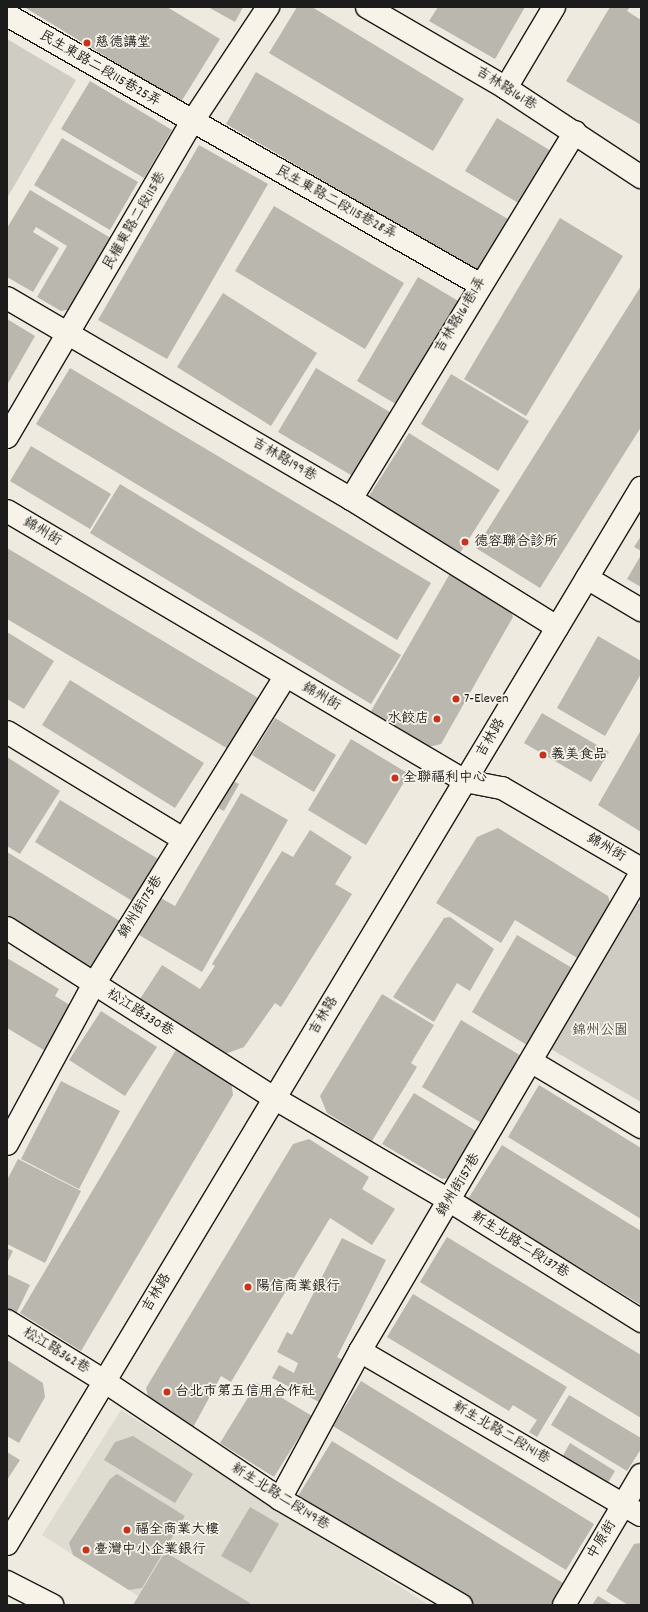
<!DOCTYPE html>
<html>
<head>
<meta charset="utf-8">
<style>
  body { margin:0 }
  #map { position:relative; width:648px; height:1612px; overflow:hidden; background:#eeeae0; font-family:Dekko,"LXGW WenKai TC",sans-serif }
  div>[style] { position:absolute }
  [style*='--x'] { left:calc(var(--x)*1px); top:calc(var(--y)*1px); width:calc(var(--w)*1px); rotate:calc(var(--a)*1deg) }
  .built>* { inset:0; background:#dedbd1 }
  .green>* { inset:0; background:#cfccc3 }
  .building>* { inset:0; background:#bab7af }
  .roads { filter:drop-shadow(1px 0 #1c1c1c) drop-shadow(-1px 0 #1c1c1c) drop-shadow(0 1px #1c1c1c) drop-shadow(0 -1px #1c1c1c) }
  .minor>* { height:22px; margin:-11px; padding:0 11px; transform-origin:11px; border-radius:11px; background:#f7f3e8 }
  .major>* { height:22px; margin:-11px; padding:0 11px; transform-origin:11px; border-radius:11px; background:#f7f3e8 }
  .dots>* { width:11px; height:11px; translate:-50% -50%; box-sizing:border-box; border:2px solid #f7f3e8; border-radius:50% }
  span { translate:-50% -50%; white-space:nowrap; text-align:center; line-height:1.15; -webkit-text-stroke:3.5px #f7f3e8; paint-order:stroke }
  .poi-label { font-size:14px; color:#1c1c1c }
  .left { translate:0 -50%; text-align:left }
  .right { translate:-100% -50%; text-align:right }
  .street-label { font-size:14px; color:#1c1c1c }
  .park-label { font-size:14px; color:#52514e }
  .frame { position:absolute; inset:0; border:8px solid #1c1c1c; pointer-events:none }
</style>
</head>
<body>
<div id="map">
  <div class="built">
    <div style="clip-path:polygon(121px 1410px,429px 1605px,152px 1605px,42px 1535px)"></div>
  </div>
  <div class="green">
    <div style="clip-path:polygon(7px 39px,76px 80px,7px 198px)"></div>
    <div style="clip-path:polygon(630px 899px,641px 905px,641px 1102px,544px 1045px)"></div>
  </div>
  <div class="building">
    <div style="clip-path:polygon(24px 7px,167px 7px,220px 39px,181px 102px)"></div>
    <div style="clip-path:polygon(208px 7px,243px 7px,235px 22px)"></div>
    <div style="clip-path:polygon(297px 7px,312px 7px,464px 99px,433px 151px,269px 53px)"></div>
    <div style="clip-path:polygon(438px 7px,525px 7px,495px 59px,429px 21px)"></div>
    <div style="clip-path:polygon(610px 7px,630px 7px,627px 11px,641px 20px,641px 125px,566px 81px)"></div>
    <div style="clip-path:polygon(256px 72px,508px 219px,478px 271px,226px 124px)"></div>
    <div style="clip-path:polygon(90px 81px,172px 130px,144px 178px,61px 129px)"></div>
    <div style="clip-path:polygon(497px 118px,556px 154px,525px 207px,465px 171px)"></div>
    <div style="clip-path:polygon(62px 138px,138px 182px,110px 230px,34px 185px)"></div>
    <div style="clip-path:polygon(199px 145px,268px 184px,167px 359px,98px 320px)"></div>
    <div style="clip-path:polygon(30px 190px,114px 240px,73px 309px,61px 311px,37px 297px,67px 246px,36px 227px,33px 232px,59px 248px,33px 292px,7px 277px,7px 228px)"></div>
    <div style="clip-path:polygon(274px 206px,404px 283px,365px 349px,235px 271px)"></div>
    <div style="clip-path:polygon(560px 218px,623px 256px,526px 416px,464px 379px)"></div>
    <div style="clip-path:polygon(418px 277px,460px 302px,399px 406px,357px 381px)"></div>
    <div style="clip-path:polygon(641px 286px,641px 427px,540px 588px,476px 548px)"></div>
    <div style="clip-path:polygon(223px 293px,317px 353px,271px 426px,177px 367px)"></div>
    <div style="clip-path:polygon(7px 319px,35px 336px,7px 385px)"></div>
    <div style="clip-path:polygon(70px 368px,431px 583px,397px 640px,36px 424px)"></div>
    <div style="clip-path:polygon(316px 368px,398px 417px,361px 481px,278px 432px)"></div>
    <div style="clip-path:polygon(451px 374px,529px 421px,498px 471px,421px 424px)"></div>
    <div style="clip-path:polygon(409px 433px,500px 490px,460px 553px,369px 496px)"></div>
    <div style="clip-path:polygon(31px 446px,111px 494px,90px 529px,10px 481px)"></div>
    <div style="clip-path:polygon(120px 484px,401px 655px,371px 704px,90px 533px)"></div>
    <div style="clip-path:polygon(641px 536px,641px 551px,634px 547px)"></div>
    <div style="clip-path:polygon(7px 548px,260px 699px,230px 750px,7px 619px)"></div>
    <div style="clip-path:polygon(641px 555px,641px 587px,627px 579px)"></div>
    <div style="clip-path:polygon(452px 570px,508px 603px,513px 617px,441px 744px,420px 749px,367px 718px)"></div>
    <div style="clip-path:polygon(7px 632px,54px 661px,24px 709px,7px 699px)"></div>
    <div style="clip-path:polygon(598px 636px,641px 661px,641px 674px,605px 736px,557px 708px)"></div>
    <div style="clip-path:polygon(70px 680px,204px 763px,175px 808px,42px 725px)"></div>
    <div style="clip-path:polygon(542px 713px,609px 752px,591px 782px,524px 743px)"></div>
    <div style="clip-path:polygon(275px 718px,336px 755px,314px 792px,252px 755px)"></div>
    <div style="clip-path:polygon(641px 730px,641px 832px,598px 805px)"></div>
    <div style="clip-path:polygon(351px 739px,409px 774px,366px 845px,308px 810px)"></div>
    <div style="clip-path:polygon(7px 757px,60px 791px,20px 854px,7px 846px)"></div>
    <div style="clip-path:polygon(224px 777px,239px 784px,224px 811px,210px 804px)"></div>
    <div style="clip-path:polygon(241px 793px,288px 820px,202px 972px,134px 932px,154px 894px,175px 906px)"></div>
    <div style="clip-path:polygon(60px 800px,160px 860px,134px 902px,35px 842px)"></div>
    <div style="clip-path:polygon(498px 828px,608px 896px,613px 912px,579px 959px,515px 920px,501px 943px,436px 903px,477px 837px)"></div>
    <div style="clip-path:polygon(310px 830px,352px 857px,335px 884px,352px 894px,281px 1007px,275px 1003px,244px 1047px,225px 1054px,140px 999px,162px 965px,200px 989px,215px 966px,212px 964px,282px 851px,293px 857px)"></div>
    <div style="clip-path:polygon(7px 852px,123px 923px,94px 971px,7px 919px)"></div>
    <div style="clip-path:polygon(450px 917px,494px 949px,470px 991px,457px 983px,434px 1022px,393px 997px,444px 918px)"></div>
    <div style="clip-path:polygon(517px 935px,572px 968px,527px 1045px,472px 1012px)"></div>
    <div style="clip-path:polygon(7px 958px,59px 989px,55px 996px,73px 1007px,47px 1052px,7px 1028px)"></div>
    <div style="clip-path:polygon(382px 994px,434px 1025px,411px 1063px,417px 1067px,372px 1141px,327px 1113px,320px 1096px)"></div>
    <div style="clip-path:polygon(101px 1011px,157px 1047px,125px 1096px,69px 1060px)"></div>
    <div style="clip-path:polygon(461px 1020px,523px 1057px,483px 1124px,422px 1087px)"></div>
    <div style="clip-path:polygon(177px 1048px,231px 1080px,233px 1095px,81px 1351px,20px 1313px)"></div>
    <div style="clip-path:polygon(61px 1081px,120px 1111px,79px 1189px,21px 1159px)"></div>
    <div style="clip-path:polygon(539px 1085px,641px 1148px,641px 1219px,508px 1137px)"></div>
    <div style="clip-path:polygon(414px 1093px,481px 1134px,455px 1177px,442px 1179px,382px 1144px)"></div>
    <div style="clip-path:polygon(309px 1139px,369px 1177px,362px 1189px,395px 1209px,372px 1245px,330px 1218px,231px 1382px,221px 1376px,190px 1433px,151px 1409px,146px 1388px,293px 1144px)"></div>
    <div style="clip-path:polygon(502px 1145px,641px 1231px,641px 1305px,468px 1199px)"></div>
    <div style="clip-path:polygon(18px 1159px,81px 1191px,45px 1263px,7px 1244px,7px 1180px)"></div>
    <div style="clip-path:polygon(447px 1237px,641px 1355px,641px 1418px,420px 1282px)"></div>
    <div style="clip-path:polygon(342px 1238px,386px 1260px,337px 1357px,344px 1361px,323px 1404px,272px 1378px,279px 1365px,294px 1373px,298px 1363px,277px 1352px,287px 1332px,292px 1335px)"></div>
    <div style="clip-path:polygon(7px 1248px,13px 1251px,7px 1263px)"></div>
    <div style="clip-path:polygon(7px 1274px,30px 1285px,15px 1316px,7px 1312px)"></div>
    <div style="clip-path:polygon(413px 1294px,567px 1387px,537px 1437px,529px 1432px,537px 1420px,513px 1405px,509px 1411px,387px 1337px)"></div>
    <div style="clip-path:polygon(7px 1360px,43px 1383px,45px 1397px,19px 1443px,7px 1436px)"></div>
    <div style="clip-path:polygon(361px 1381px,594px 1524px,566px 1570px,333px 1426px)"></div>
    <div style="clip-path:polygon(257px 1383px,312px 1416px,274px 1477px,220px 1443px)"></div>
    <div style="clip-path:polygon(569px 1395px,641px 1438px,641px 1449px,627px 1471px,551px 1425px)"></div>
    <div style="clip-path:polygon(133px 1436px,193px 1474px,175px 1503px,104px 1460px,115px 1442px)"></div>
    <div style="clip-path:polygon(332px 1441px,563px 1583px,550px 1605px,474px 1605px,298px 1496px)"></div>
    <div style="clip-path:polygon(570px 1443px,615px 1471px,606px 1486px,561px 1459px)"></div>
    <div style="clip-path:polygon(7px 1452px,20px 1460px,7px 1480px)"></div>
    <div style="clip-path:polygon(117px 1474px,185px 1516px,142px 1588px,129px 1590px,73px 1555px,69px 1543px,110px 1479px)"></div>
    <div style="clip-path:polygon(250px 1507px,279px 1524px,251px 1573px,221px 1556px)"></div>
    <div style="clip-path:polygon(641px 1543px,641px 1605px,628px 1605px,606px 1591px,634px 1544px)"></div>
    <div style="clip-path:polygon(165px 1552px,250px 1603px,249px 1605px,133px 1605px)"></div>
    <div style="clip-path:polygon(598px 1596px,613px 1605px,592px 1605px)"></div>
  </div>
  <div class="roads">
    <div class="minor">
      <div style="--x:367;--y:7;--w:161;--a:30.2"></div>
      <div style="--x:506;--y:88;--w:162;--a:33.4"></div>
      <div style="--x:7;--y:15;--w:543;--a:29.68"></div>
      <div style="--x:506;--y:88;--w:94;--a:-59.3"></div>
      <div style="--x:7;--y:298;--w:398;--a:30.3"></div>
      <div style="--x:351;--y:499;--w:243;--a:31.9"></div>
      <div style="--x:7;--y:437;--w:365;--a:-59.6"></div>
      <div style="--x:192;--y:122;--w:138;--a:-56.5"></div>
      <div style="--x:351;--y:499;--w:430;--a:-58.6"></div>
      <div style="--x:7;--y:511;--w:532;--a:30.52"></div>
      <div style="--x:465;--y:781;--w:38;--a:11"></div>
      <div style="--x:502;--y:788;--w:161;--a:30.2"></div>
      <div style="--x:587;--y:578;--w:63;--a:30.7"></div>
      <div style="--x:7;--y:732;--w:206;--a:31.3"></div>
      <div style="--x:7;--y:928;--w:317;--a:32.5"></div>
      <div style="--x:274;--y:1098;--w:204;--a:30.3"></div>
      <div style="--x:450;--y:1201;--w:226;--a:32.1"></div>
      <div style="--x:532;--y:1062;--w:127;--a:30.8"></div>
      <div style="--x:7;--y:1144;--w:182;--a:-61.5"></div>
      <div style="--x:94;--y:984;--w:362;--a:-58.1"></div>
      <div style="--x:7;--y:1321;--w:114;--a:31.7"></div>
      <div style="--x:104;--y:1381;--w:212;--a:33.8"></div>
      <div style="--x:280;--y:1499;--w:210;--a:30.4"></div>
      <div style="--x:360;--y:1351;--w:325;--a:30.3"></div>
      <div style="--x:280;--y:1499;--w:168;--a:-61.6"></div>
      <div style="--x:360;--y:1351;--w:554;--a:-59.55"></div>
      <div style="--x:7;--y:1544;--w:1232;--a:-59.02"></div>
      <div style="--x:564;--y:1605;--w:151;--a:-59.4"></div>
    </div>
    <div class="major">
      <div style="--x:7;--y:1582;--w:51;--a:27.1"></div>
    </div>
  </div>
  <div class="dots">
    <div style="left:87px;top:43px;background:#c8321e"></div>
    <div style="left:465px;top:542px;background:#c8321e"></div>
    <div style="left:456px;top:699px;background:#c8321e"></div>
    <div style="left:437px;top:719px;background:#c8321e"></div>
    <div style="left:543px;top:755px;background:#c8321e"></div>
    <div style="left:395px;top:778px;background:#c8321e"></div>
    <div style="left:248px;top:1287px;background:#c8321e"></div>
    <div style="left:167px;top:1392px;background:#c8321e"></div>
    <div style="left:127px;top:1530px;background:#c8321e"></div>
    <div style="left:86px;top:1550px;background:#c8321e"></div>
  </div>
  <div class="poi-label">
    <span class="left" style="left:95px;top:43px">慈德講堂</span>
    <span class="left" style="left:474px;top:542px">德容聯合診所</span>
    <span class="left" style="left:464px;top:699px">7-Eleven</span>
    <span class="right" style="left:429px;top:719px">水餃店</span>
    <span class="left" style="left:551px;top:755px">義美食品</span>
    <span class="left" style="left:403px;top:778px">全聯福利中心</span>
    <span class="left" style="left:256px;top:1287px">陽信商業銀行</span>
    <span class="left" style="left:175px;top:1392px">台北市第五信用合作社</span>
    <span class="left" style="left:135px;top:1530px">福全商業大樓</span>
    <span class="left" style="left:94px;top:1550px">臺灣中小企業銀行</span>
  </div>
  <div class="street-label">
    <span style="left:100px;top:69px;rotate:30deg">民生東路二段115巷25弄</span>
    <span style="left:506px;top:89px;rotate:32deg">吉林路161巷</span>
    <span style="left:336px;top:203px;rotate:29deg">民生東路二段115巷28弄</span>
    <span style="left:135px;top:221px;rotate:-60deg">民權東路二段115巷</span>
    <span style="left:461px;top:315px;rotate:-59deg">吉林路161巷1弄</span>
    <span style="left:284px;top:460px;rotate:30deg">吉林路199巷</span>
    <span style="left:42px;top:532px;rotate:31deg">錦州街</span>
    <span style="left:321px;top:697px;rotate:30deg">錦州街</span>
    <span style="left:491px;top:738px;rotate:-59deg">吉林路</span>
    <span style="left:606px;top:848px;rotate:30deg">錦州街</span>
    <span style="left:141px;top:907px;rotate:-58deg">錦州街175巷</span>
    <span style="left:140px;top:1013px;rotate:32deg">松江路330巷</span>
    <span style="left:324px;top:1016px;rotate:-59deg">吉林路</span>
    <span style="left:459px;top:1185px;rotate:-59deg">錦州街157巷</span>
    <span style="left:520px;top:1245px;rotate:32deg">新生北路二段137巷</span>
    <span style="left:157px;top:1293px;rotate:-59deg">吉林路</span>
    <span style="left:56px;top:1351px;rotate:31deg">松江路362巷</span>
    <span style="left:501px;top:1433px;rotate:30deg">新生北路二段141巷</span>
    <span style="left:280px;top:1497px;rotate:32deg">新生北路二段149巷</span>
    <span style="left:602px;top:1540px;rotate:-59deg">中原街</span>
  </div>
  <div class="park-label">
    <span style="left:600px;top:1031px">錦州公園</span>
  </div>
  <div class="frame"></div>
</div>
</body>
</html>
